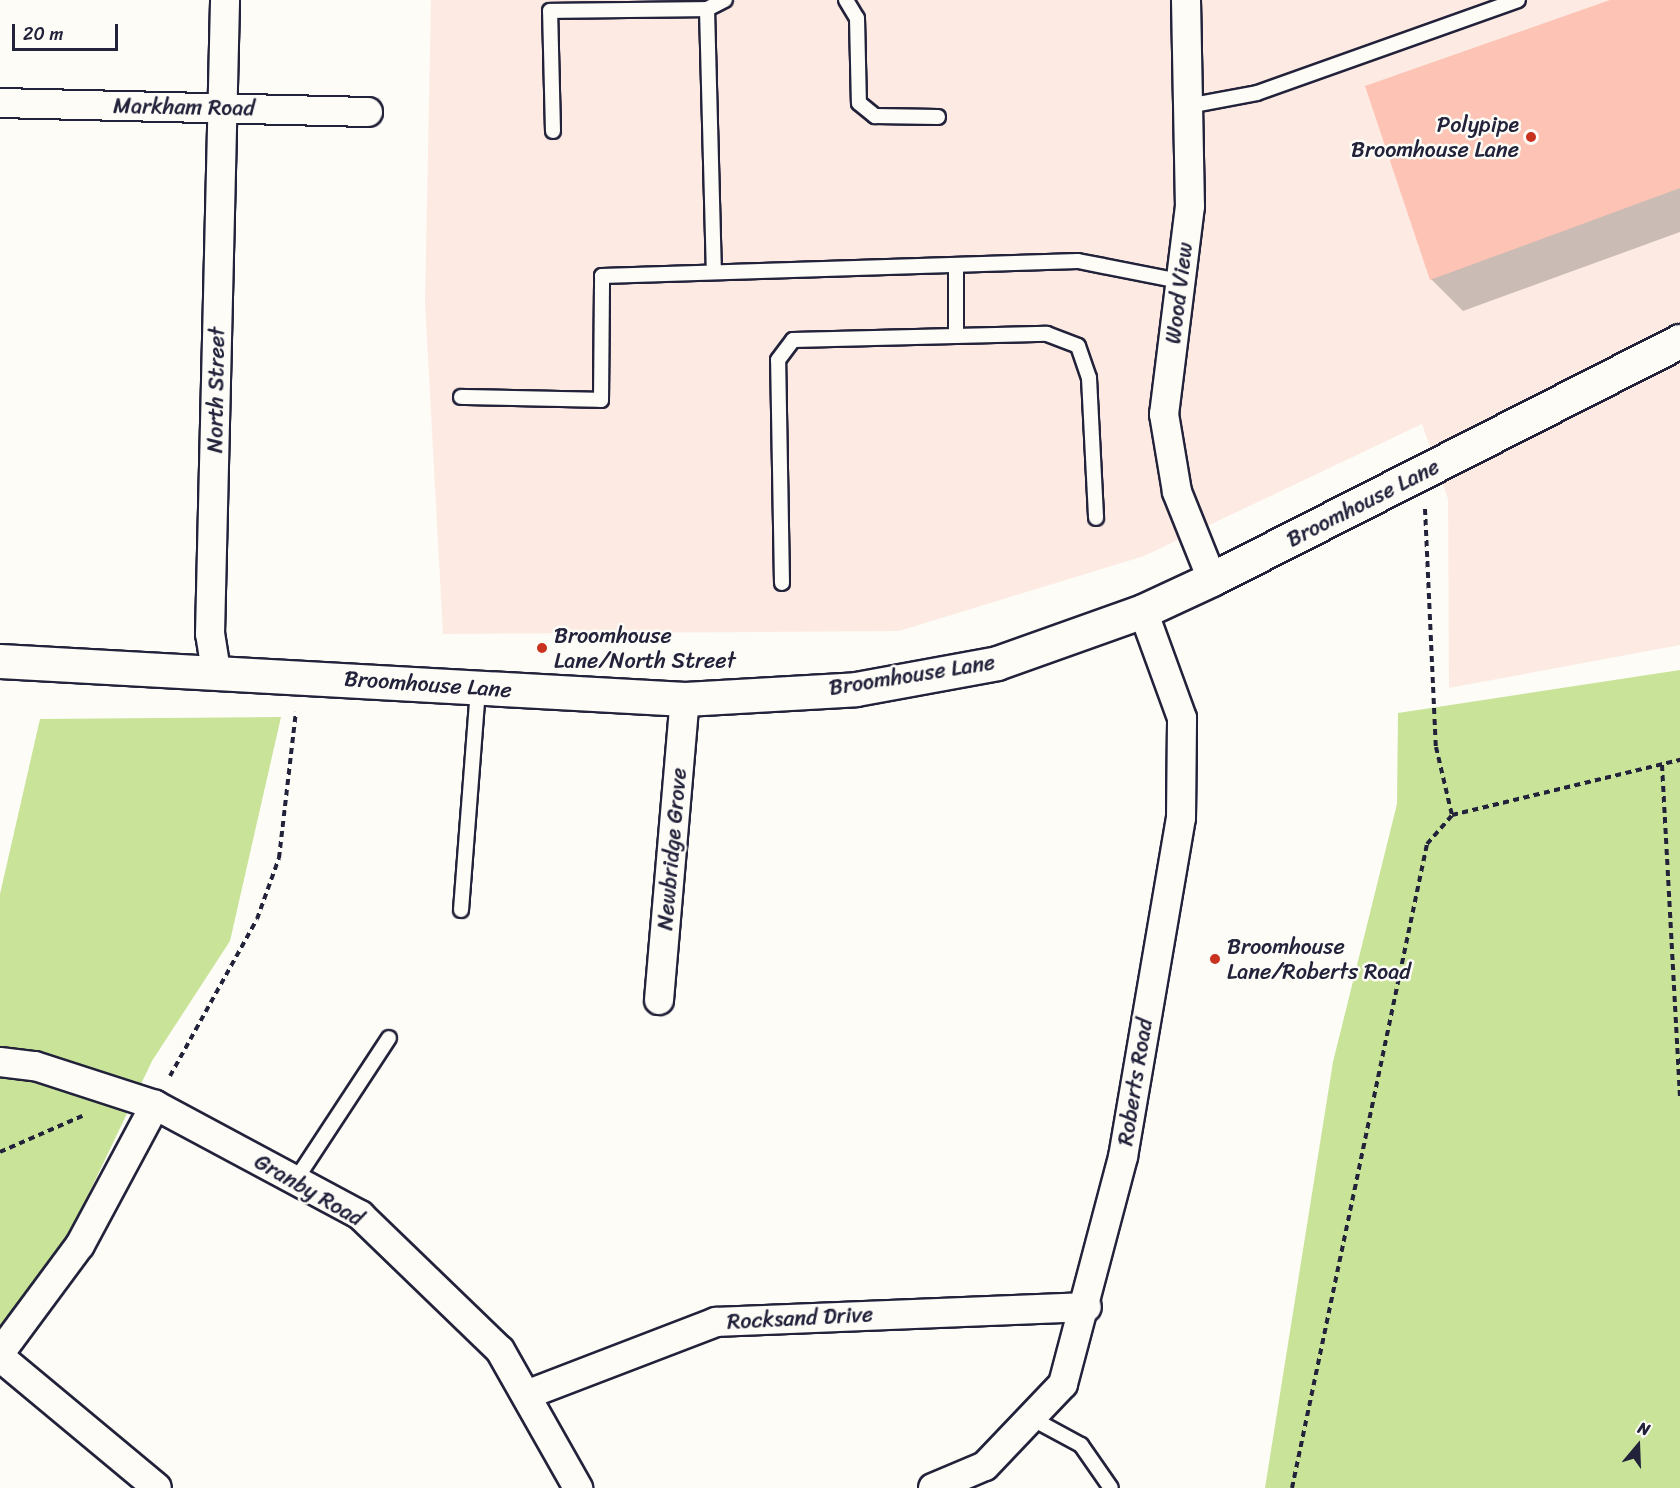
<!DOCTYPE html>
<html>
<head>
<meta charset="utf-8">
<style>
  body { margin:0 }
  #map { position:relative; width:1680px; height:1488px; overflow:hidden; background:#fdfcf7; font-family:Sriracha,sans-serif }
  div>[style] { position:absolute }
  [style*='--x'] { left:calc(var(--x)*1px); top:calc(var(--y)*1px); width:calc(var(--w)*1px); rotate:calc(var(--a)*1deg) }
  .built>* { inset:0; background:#fdebe3 }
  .green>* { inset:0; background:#c9e399 }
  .shadow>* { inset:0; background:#0003 }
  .building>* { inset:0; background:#fdc3b4 }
  .path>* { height:4px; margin-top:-2px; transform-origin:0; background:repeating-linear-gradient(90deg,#22223b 0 6px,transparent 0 10.5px) }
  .roads { filter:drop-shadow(2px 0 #22223b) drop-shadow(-2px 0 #22223b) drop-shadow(0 2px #22223b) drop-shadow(0 -2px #22223b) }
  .lane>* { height:14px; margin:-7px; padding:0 7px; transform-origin:7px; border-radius:7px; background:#fdfcf7 }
  .street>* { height:28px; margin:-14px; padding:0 14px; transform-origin:14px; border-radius:14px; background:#fdfcf7 }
  .secondary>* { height:33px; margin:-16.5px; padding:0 16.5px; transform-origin:16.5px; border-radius:16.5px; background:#fdfcf7 }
  .dots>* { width:16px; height:16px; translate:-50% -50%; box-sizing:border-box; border:3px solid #fdfcf7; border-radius:50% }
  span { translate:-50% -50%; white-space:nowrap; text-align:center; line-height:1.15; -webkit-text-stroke:5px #fdfcf7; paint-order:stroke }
  .street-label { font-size:22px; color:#22223b }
  .poi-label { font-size:22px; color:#22223b }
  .right { translate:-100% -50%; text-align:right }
  .left { translate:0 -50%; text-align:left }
  .north { position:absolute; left:1608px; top:1416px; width:60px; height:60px; -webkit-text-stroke:4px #fdfcf7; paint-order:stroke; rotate:19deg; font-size:16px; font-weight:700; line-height:24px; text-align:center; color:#22223b }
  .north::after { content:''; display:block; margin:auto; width:21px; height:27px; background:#22223b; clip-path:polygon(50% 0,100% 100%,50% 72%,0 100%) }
  .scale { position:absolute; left:12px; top:24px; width:106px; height:27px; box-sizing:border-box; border:3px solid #22223b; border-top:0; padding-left:8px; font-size:18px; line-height:21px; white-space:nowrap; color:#22223b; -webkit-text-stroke:4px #fdfcf7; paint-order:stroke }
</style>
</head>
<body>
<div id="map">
  <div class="built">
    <div style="clip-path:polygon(431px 0,1680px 0,1680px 645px,1449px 688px,1448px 499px,1422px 424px,1144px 556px,899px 631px,443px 634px,425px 303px)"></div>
  </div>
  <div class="green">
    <div style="clip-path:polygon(1680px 670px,1680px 1488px,1265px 1488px,1333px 1062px,1397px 804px,1398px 713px)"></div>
    <div style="clip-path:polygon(281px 717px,230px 941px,152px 1061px,69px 1235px,0 1336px,0 894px,40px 719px)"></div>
  </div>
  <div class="shadow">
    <div style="clip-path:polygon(1614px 0,1680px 0,1680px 232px,1463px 311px,1431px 279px)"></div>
  </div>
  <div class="building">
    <div style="clip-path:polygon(1610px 0,1680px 0,1680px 188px,1430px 280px,1365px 86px)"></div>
  </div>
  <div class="path">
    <div style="--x:1425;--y:509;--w:238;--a:87.4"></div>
    <div style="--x:1436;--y:747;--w:70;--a:76.8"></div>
    <div style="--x:1452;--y:815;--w:235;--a:-13.6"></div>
    <div style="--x:1662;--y:765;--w:334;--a:86.9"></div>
    <div style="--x:170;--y:1076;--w:179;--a:-61"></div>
    <div style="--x:257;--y:919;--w:65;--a:-70.2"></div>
    <div style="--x:279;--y:858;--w:147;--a:-83.4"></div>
    <div style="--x:0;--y:1152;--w:90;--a:-23.7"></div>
    <div style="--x:1292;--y:1488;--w:658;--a:-78.16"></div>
    <div style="--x:1427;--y:844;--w:38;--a:-49"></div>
  </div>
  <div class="roads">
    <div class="lane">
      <div style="--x:846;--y:0;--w:21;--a:59"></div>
      <div style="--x:857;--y:18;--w:85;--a:88.7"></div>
      <div style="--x:859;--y:103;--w:21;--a:39"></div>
      <div style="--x:875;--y:116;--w:63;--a:0.9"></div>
      <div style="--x:707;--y:9;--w:20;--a:-27"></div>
      <div style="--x:1188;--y:106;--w:70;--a:-10.7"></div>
      <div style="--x:1257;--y:93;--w:277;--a:-19.6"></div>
      <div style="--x:553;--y:131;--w:120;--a:-91.4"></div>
      <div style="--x:550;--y:11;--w:157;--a:-0.7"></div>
      <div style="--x:707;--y:9;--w:263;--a:88.5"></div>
      <div style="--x:956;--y:265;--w:71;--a:90"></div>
      <div style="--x:461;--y:397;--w:140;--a:1.2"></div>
      <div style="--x:601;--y:400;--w:124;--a:-89.5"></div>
      <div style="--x:602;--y:276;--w:476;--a:-1.8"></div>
      <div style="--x:1078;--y:261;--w:104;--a:11.1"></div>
      <div style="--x:782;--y:583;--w:223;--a:-91"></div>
      <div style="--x:778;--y:360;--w:25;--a:-53"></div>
      <div style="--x:793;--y:340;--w:254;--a:-1.4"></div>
      <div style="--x:1047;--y:334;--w:33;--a:21"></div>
      <div style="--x:1078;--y:346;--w:34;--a:71"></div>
      <div style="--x:1089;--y:378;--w:140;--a:87.1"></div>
      <div style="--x:461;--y:910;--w:223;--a:-85.6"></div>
      <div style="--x:295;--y:1181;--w:171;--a:-56.7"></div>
      <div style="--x:1031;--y:1418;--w:57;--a:28.4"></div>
      <div style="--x:1081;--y:1445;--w:52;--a:55.1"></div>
    </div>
    <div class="street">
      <div style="--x:1186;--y:0;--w:206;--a:88.9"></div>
      <div style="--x:1190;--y:206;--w:210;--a:97.1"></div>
      <div style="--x:1164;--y:414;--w:79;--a:80.5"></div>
      <div style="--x:1177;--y:492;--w:94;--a:68.1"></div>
      <div style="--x:0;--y:103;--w:368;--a:1.4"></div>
      <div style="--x:216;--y:671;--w:37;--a:-99"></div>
      <div style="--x:210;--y:634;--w:634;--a:-88.64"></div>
      <div style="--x:659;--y:1000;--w:302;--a:-85.1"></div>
      <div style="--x:0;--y:1062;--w:35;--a:7"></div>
      <div style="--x:35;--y:1066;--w:126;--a:18"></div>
      <div style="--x:155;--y:1105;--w:233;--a:28.2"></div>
      <div style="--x:360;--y:1215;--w:194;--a:44"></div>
      <div style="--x:500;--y:1350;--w:159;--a:60.5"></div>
      <div style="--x:0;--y:1353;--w:134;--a:-53.5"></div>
      <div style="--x:80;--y:1245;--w:159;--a:-61.8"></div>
      <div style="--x:0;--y:1357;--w:204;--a:39.8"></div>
      <div style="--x:526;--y:1395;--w:204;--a:-21"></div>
      <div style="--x:716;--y:1322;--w:371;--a:-2.3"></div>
      <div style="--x:933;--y:1488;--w:56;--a:-22.9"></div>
      <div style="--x:985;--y:1466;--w:113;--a:-46.4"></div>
      <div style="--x:1063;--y:1384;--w:235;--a:-75.2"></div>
      <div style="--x:1123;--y:1157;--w:344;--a:-80.3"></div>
      <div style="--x:1181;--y:818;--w:100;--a:-89.4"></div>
      <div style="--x:1182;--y:718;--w:114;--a:-110"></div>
    </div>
    <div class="secondary">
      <div style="--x:0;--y:661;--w:686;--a:3.18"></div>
      <div style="--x:685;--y:699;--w:171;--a:-3.3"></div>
      <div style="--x:856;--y:689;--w:143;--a:-10.4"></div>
      <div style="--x:997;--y:663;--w:155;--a:-19.6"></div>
      <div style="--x:1143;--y:611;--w:76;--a:-24.9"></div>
      <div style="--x:1212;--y:579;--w:525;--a:-26.96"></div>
    </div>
  </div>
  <div class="dots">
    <div style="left:1531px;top:137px;background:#c8321e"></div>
    <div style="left:542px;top:648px;background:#c8321e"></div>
    <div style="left:1215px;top:959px;background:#c8321e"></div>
  </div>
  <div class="street-label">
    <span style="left:184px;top:107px;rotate:1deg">Markham Road</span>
    <span style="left:1179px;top:293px;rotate:-83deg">Wood View</span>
    <span style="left:216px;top:390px;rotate:-89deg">North Street</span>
    <span style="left:1363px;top:503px;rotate:-27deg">Broomhouse Lane</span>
    <span style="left:912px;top:675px;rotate:-9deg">Broomhouse Lane</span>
    <span style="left:428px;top:684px;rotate:4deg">Broomhouse Lane</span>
    <span style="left:672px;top:849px;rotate:-85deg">Newbridge Grove</span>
    <span style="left:1135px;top:1082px;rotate:-81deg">Roberts Road</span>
    <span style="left:309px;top:1190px;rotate:30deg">Granby Road</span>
    <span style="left:800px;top:1318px;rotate:-3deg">Rocksand Drive</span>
  </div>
  <div class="poi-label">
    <span class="right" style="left:1519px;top:137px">Polypipe<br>Broomhouse Lane</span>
    <span class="left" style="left:554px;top:648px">Broomhouse<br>Lane/North Street</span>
    <span class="left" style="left:1227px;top:959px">Broomhouse<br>Lane/Roberts Road</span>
  </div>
  <div class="north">N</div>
  <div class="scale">20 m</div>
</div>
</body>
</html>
